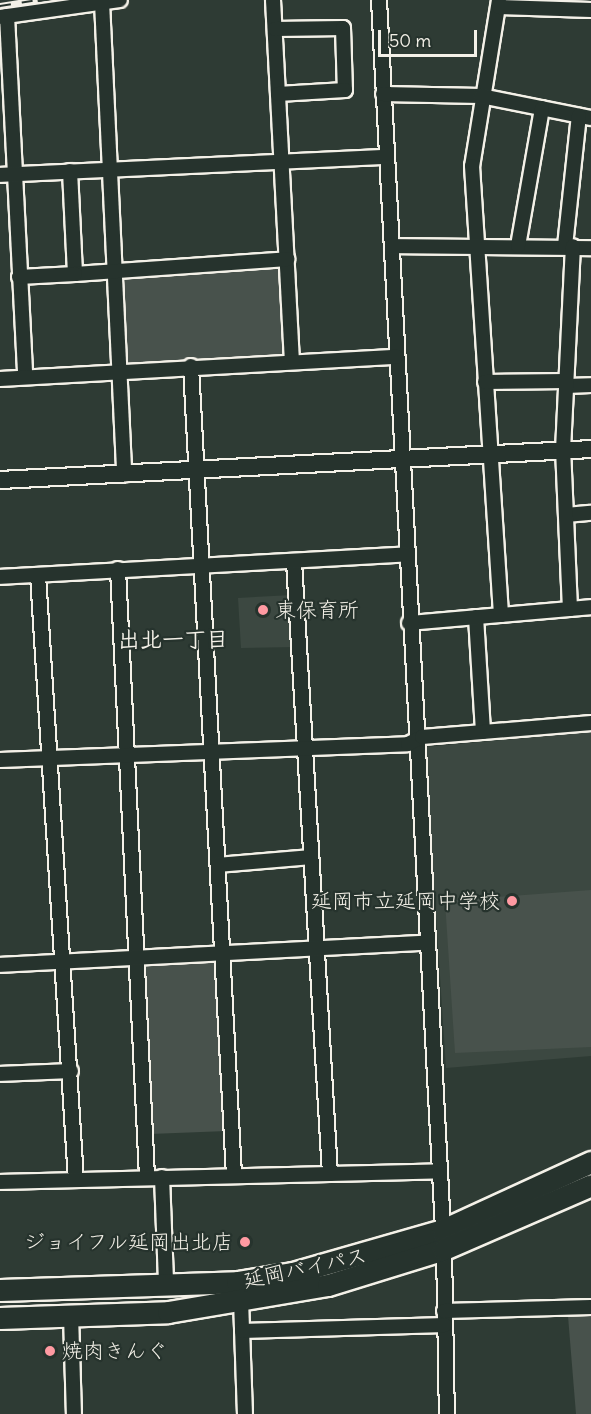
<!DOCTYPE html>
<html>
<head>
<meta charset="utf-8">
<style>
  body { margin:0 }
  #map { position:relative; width:591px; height:1414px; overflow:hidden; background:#2e3b34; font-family:Delius,"Klee One",sans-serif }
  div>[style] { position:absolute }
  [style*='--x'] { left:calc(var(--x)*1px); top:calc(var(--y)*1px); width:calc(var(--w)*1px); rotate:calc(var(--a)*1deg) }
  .built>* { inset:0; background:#3c4841 }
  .green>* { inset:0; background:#48524c }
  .roads { filter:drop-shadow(2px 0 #f4f1e8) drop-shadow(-2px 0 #f4f1e8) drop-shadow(0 2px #f4f1e8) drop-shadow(0 -2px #f4f1e8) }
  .minor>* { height:14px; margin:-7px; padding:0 7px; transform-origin:7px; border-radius:7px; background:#26332d }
  .tertiary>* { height:16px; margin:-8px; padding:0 8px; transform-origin:8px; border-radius:8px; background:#26332d }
  .trunk>* { height:21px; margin:-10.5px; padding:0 10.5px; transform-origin:10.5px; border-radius:10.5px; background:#26332d }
  .rail>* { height:6px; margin-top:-3px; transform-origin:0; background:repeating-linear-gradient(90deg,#26332d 0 11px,#f4f1e8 0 22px); box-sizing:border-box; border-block:2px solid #f4f1e8 }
  .dots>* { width:16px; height:16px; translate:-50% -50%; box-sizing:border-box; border:3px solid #26332d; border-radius:50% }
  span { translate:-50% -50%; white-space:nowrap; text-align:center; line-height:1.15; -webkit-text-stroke:4.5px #26332d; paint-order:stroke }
  .poi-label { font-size:21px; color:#f4f1e8 }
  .left { translate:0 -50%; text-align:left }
  .right { translate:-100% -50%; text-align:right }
  .street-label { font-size:21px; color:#f4f1e8 }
  .neighbourhood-label { font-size:22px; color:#f4f1e8; font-weight:700 }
  .scale { position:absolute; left:378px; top:30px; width:99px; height:27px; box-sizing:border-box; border:3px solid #f4f1e8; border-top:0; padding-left:8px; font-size:18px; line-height:21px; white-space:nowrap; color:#f4f1e8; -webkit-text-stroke:4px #26332d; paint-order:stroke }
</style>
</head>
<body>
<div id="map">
  <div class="built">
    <div style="clip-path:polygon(292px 595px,295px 647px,241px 648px,238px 598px)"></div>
    <div style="clip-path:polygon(591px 732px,591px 1056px,446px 1068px,425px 747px)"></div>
  </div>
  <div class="green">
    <div style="clip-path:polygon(281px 265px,285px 354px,124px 365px,120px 274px)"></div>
    <div style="clip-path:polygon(591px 890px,591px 1047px,455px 1053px,445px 901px)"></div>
    <div style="clip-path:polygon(218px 958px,227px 1131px,150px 1134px,145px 962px)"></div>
    <div style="clip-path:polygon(591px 1315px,591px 1414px,576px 1414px,568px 1316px)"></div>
  </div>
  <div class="roads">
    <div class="minor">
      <div style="--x:273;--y:0;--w:361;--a:87"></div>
      <div style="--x:379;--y:0;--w:1251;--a:87.02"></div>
      <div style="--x:444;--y:1249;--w:165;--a:89"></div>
      <div style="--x:499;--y:0;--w:168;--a:99.2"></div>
      <div style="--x:472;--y:166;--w:450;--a:86.3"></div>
      <div style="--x:102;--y:2;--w:473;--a:87.3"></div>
      <div style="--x:499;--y:7;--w:92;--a:1.9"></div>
      <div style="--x:7;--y:16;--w:361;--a:87.1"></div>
      <div style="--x:0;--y:17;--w:121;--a:-8.1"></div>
      <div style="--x:275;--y:29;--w:68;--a:-0.8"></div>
      <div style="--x:343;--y:28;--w:62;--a:88.2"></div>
      <div style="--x:345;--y:90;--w:67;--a:176.6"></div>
      <div style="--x:383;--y:94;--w:98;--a:1.2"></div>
      <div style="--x:481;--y:96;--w:112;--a:11.3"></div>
      <div style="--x:70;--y:171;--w:103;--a:87.2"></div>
      <div style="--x:75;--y:274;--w:213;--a:-4"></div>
      <div style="--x:0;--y:175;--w:386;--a:-2.7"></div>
      <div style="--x:392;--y:246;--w:199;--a:0.6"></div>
      <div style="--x:518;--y:246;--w:140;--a:-80.1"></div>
      <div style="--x:565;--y:246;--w:131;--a:-83.9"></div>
      <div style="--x:19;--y:277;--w:56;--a:-3.1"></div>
      <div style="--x:191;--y:366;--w:811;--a:86.96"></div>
      <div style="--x:0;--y:379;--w:397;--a:-3.2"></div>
      <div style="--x:485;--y:382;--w:81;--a:-0.7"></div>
      <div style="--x:566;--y:386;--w:25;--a:-2"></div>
      <div style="--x:566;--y:515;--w:25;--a:-5"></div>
      <div style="--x:294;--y:561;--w:614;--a:86.64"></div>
      <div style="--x:118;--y:569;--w:610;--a:87.27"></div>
      <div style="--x:38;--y:575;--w:606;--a:86.41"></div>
      <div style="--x:0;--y:577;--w:407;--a:-3.2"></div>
      <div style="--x:570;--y:609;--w:159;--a:-92.5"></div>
      <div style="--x:563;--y:450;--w:204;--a:-87.2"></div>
      <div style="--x:476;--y:617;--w:115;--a:86.5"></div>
      <div style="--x:409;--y:623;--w:183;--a:-5"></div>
      <div style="--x:0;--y:760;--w:408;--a:-2.2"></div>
      <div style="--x:408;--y:744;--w:16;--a:-27"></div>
      <div style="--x:422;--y:737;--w:170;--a:-4.7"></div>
      <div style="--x:218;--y:865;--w:93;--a:-4.9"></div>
      <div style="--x:0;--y:965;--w:427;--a:-3"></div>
      <div style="--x:0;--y:1074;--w:71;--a:-2.4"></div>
      <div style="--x:162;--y:1177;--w:106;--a:87.8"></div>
      <div style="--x:0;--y:1182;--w:437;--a:-1.4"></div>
      <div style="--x:241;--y:1300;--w:114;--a:88"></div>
      <div style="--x:444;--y:1311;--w:147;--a:-1.6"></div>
      <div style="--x:71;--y:1315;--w:99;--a:88.3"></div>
      <div style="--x:242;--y:1331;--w:203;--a:-1.7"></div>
    </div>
    <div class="tertiary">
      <div style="--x:0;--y:480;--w:592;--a:-3"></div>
    </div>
    <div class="trunk">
      <div style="--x:0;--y:1290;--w:237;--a:-1.9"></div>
      <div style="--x:237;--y:1282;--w:57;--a:-9.1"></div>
      <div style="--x:293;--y:1273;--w:156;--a:-16"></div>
      <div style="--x:443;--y:1230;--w:163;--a:-24.7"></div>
      <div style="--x:0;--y:1318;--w:168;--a:-2"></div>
      <div style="--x:168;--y:1312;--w:162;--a:-9.6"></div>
      <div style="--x:328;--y:1285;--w:121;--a:-17.2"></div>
      <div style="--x:444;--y:1249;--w:160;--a:-23.5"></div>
    </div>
  </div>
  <div class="rail">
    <div style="--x:0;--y:6;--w:38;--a:-9"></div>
  </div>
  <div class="dots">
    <div style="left:263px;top:610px;background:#ff9aa2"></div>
    <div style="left:512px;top:901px;background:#ff9aa2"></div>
    <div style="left:245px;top:1242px;background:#ff9aa2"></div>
    <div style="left:50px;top:1351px;background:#ff9aa2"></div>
  </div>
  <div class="poi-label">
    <span class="left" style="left:275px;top:610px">東保育所</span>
    <span class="right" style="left:500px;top:901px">延岡市立延岡中学校</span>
    <span class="right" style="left:233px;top:1242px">ジョイフル延岡出北店</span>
    <span class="left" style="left:62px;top:1351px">焼肉きんぐ</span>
  </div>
  <div class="street-label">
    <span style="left:305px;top:1268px;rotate:-12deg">延岡バイパス</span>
  </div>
  <div class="neighbourhood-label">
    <span style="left:173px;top:640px">出北一丁目</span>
  </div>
  <div class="scale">50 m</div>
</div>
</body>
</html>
